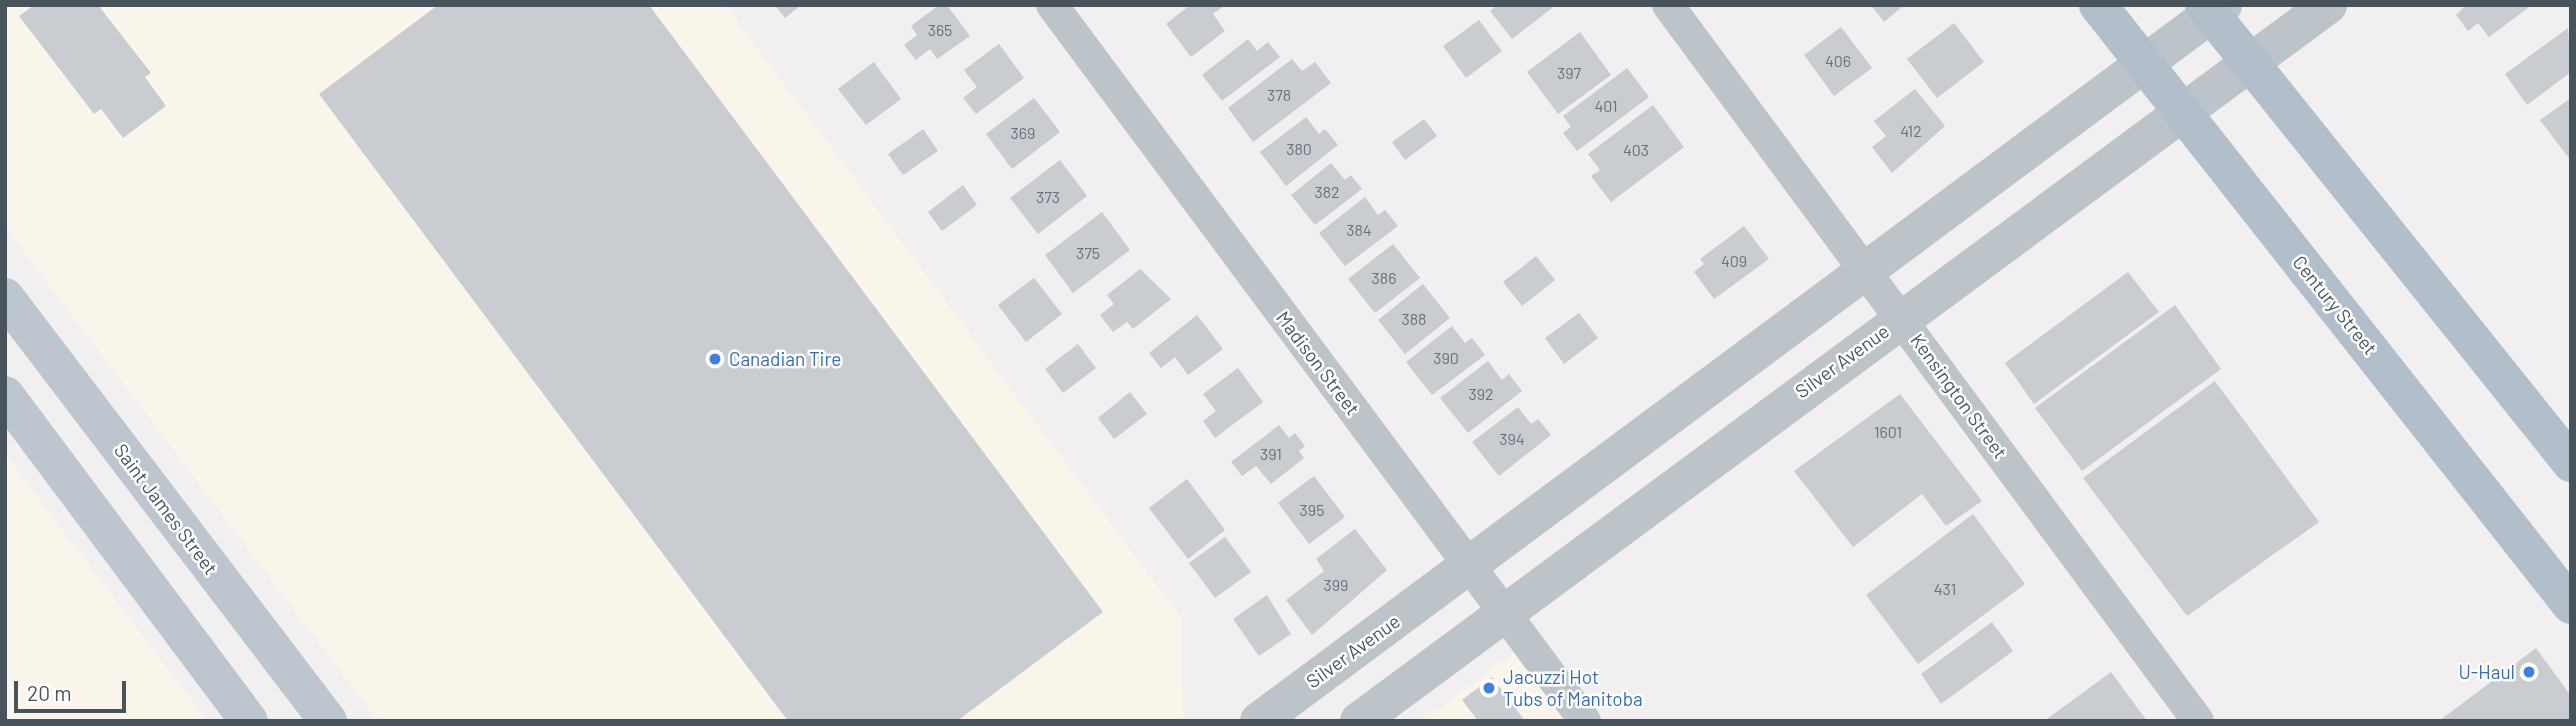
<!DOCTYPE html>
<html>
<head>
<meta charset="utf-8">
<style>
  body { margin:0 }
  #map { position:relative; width:2576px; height:726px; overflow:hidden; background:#f1efef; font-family:Barlow,sans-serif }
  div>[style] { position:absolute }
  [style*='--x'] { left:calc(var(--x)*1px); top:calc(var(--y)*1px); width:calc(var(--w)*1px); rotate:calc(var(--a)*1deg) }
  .commercial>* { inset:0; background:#faf5ea }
  .building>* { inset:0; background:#c9ccd1 }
  .minor>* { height:32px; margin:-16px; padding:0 16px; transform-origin:16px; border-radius:16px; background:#bcc4ca }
  .tertiary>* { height:38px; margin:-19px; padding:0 19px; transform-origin:19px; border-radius:19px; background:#bcc4ca }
  .secondary>* { height:38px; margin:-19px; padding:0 19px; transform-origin:19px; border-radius:19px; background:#bdc6cf }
  .primary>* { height:38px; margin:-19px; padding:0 19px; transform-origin:19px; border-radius:19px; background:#b2bfcb }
  .dots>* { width:19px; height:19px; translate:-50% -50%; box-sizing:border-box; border:4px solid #fff; border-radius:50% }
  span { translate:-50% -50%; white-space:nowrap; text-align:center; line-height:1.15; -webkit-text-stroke:5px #fff; paint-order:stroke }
  .number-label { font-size:16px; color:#697178 }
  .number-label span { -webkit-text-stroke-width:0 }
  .street-label { font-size:19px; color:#49535b }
  .shop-label { font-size:19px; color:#366cbe }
  .left { translate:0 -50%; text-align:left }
  .right { translate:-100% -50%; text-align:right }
  .frame { position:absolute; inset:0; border:7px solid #49535b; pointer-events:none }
  .scale { position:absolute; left:14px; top:681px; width:112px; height:32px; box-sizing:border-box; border:4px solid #49535b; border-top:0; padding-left:9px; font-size:21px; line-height:24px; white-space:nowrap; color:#49535b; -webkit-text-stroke:5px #fff; paint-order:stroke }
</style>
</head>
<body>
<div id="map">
  <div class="commercial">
    <div style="clip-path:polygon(5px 5px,725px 5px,1181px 618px,1183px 719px,378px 721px,5px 226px)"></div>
    <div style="clip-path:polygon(5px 454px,207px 721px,5px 721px)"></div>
    <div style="clip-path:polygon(1522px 647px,1577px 721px,1424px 721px)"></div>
  </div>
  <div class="building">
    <div style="clip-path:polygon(34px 5px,98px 5px,151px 73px,145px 77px,166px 106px,123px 138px,101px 109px,94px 114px,19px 16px)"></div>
    <div style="clip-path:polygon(438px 5px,649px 5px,1103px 612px,957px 721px,788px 721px,319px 94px)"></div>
    <div style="clip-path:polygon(775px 5px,801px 5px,785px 18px)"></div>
    <div style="clip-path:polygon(939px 5px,947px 5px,970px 36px,937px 59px,930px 49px,916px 60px,904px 45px,917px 35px,911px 26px)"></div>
    <div style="clip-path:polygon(1190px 5px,1225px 5px,1213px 14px,1225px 31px,1191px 57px,1166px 24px)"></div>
    <div style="clip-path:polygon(1497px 5px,1556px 5px,1512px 39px,1490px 11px)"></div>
    <div style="clip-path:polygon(1871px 5px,1904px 5px,1884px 22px)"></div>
    <div style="clip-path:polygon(2466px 5px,2532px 5px,2489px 37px,2478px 23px,2468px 31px,2456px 15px)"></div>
    <div style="clip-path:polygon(1479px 20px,1502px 51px,1466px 78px,1443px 46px)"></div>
    <div style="clip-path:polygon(1954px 23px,1984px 62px,1937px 98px,1907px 59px)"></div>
    <div style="clip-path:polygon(1841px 27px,1872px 68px,1834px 96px,1804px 55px)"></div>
    <div style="clip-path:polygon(2568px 28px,2571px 72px,2527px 105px,2505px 74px)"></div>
    <div style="clip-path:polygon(1580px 32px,1611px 75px,1558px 114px,1527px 72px)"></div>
    <div style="clip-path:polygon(1248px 39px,1257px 51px,1268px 42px,1280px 57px,1222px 101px,1202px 75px)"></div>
    <div style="clip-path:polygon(999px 44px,1024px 78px,976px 114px,963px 98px,977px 87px,964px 70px)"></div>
    <div style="clip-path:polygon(1292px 59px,1302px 71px,1315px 62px,1331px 83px,1253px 142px,1228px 108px)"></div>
    <div style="clip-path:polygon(874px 62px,901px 99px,866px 125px,838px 89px)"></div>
    <div style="clip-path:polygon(1627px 68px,1649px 97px,1577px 151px,1563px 133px,1571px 127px,1563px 116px)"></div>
    <div style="clip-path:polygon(1915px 89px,1945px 126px,1892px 173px,1872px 147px,1886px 136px,1874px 121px)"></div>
    <div style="clip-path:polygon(1034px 98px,1060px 132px,1012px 169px,986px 134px)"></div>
    <div style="clip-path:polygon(2571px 98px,2571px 161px,2540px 120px)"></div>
    <div style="clip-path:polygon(1653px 105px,1684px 147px,1611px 202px,1591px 176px,1600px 170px,1588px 154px)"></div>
    <div style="clip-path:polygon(1306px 117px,1319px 134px,1325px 129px,1338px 145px,1286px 186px,1260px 152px)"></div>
    <div style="clip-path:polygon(1424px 119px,1437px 136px,1405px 160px,1392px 142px)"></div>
    <div style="clip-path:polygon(923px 129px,938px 151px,903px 175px,888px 154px)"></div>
    <div style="clip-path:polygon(1060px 160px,1087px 196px,1038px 234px,1010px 198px)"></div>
    <div style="clip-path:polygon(1331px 163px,1345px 180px,1351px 175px,1362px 189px,1315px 225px,1291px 195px)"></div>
    <div style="clip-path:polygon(963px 185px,977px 205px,942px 231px,928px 212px)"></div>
    <div style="clip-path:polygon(1365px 197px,1378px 215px,1385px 210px,1398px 226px,1345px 266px,1319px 233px)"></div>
    <div style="clip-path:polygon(1102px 212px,1130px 250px,1073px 293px,1045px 255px)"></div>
    <div style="clip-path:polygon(1744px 226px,1769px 259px,1714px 299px,1694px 272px,1704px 264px,1700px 259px)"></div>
    <div style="clip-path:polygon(1393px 244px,1420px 278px,1375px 313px,1348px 279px)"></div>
    <div style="clip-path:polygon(1536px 256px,1555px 280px,1522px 306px,1503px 282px)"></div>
    <div style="clip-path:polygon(1140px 269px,1171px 299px,1133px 329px,1127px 322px,1113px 332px,1100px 315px,1114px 304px,1107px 295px)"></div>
    <div style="clip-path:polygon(2128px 272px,2159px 312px,2034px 404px,2005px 363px)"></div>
    <div style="clip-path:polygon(1034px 278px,1062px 314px,1026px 342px,998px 305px)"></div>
    <div style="clip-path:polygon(1423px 284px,1450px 318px,1405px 354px,1378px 320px)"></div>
    <div style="clip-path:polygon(2175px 305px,2221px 369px,2082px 471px,2035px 408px)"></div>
    <div style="clip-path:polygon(1579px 313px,1598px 338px,1564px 364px,1545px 338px)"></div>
    <div style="clip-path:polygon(1197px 315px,1223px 349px,1188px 375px,1175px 357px,1161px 368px,1149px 353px)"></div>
    <div style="clip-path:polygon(1452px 326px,1465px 343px,1472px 338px,1485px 355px,1432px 395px,1406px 362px)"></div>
    <div style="clip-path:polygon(1078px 344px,1096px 368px,1063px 393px,1045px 369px)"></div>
    <div style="clip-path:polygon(1488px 361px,1502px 380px,1509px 374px,1522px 391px,1468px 433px,1440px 398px)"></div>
    <div style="clip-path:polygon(1238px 368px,1263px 402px,1215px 438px,1203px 421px,1216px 411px,1203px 394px)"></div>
    <div style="clip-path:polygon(2215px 381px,2319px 522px,2187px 616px,2083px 478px)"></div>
    <div style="clip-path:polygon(1130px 392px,1147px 414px,1114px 439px,1098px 418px)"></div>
    <div style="clip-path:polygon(1900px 394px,1982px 501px,1946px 526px,1922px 494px,1853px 547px,1794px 471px)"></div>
    <div style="clip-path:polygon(1518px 407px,1531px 424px,1538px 419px,1551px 435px,1499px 476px,1472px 442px)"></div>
    <div style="clip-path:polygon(1279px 425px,1289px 438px,1295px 433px,1305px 446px,1299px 451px,1304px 458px,1271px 484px,1256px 466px,1242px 476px,1231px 462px)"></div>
    <div style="clip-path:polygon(1314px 476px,1345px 517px,1309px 544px,1278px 503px)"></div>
    <div style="clip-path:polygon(1187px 479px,1225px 530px,1188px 559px,1149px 508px)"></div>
    <div style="clip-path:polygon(1973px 514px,2025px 584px,1918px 664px,1866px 595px)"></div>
    <div style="clip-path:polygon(1355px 529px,1387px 570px,1312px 635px,1286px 600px,1324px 571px,1316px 559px)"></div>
    <div style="clip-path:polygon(1225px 537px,1251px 572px,1215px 598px,1189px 563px)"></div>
    <div style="clip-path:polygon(1267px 595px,1291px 634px,1259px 656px,1233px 619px)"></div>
    <div style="clip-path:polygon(1992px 622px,2013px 651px,1941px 704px,1921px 674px)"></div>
    <div style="clip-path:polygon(2536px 648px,2571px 696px,2571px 721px,2439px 721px)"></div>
    <div style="clip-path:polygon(2111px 672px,2147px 721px,2044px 721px)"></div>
    <div style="clip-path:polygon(1492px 677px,1525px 721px,1478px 721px,1462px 700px)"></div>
  </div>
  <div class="minor">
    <div style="--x:1052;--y:5;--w:893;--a:53.34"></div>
    <div style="--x:1668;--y:5;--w:891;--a:53.49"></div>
  </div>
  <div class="tertiary">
    <div style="--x:1259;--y:721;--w:1201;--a:-36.6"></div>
    <div style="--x:1359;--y:721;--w:1205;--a:-36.46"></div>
  </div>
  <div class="secondary">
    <div style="--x:5;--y:297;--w:533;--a:52.7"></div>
    <div style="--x:5;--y:395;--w:407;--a:53.2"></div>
  </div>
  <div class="primary">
    <div style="--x:2098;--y:5;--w:764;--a:51.75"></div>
    <div style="--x:2204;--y:5;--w:587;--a:51.29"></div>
  </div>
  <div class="dots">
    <div style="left:715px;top:359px;background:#3f7fe0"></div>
    <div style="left:2529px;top:672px;background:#3f7fe0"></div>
    <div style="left:1489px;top:688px;background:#3f7fe0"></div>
  </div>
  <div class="number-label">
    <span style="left:940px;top:30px">365</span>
    <span style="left:1838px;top:61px">406</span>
    <span style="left:1569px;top:73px">397</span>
    <span style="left:1279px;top:95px">378</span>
    <span style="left:1606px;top:106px">401</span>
    <span style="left:1911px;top:131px">412</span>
    <span style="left:1023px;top:133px">369</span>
    <span style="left:1299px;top:149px">380</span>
    <span style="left:1636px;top:150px">403</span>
    <span style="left:1327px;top:192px">382</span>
    <span style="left:1048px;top:197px">373</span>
    <span style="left:1359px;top:230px">384</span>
    <span style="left:1088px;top:253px">375</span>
    <span style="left:1734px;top:261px">409</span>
    <span style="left:1384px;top:278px">386</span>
    <span style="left:1414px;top:319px">388</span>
    <span style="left:1446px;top:358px">390</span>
    <span style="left:1481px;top:394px">392</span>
    <span style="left:1888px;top:432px">1601</span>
    <span style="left:1512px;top:439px">394</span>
    <span style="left:1271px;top:454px">391</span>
    <span style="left:1312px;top:510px">395</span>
    <span style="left:1336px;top:585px">399</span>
    <span style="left:1945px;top:589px">431</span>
  </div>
  <div class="street-label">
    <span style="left:2335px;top:305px;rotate:51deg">Century Street</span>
    <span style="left:1842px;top:361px;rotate:-36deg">Silver Avenue</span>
    <span style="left:1318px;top:363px;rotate:53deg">Madison Street</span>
    <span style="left:1959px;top:396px;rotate:54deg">Kensington Street</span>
    <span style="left:166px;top:509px;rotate:53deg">Saint James Street</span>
    <span style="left:1353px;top:651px;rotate:-36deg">Silver Avenue</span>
  </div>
  <div class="shop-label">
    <span class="left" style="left:729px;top:359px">Canadian Tire</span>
    <span class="right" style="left:2515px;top:672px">U-Haul</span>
    <span class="left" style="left:1503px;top:688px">Jacuzzi Hot<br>Tubs of Manitoba</span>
  </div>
  <div class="frame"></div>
  <div class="scale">20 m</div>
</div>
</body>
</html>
